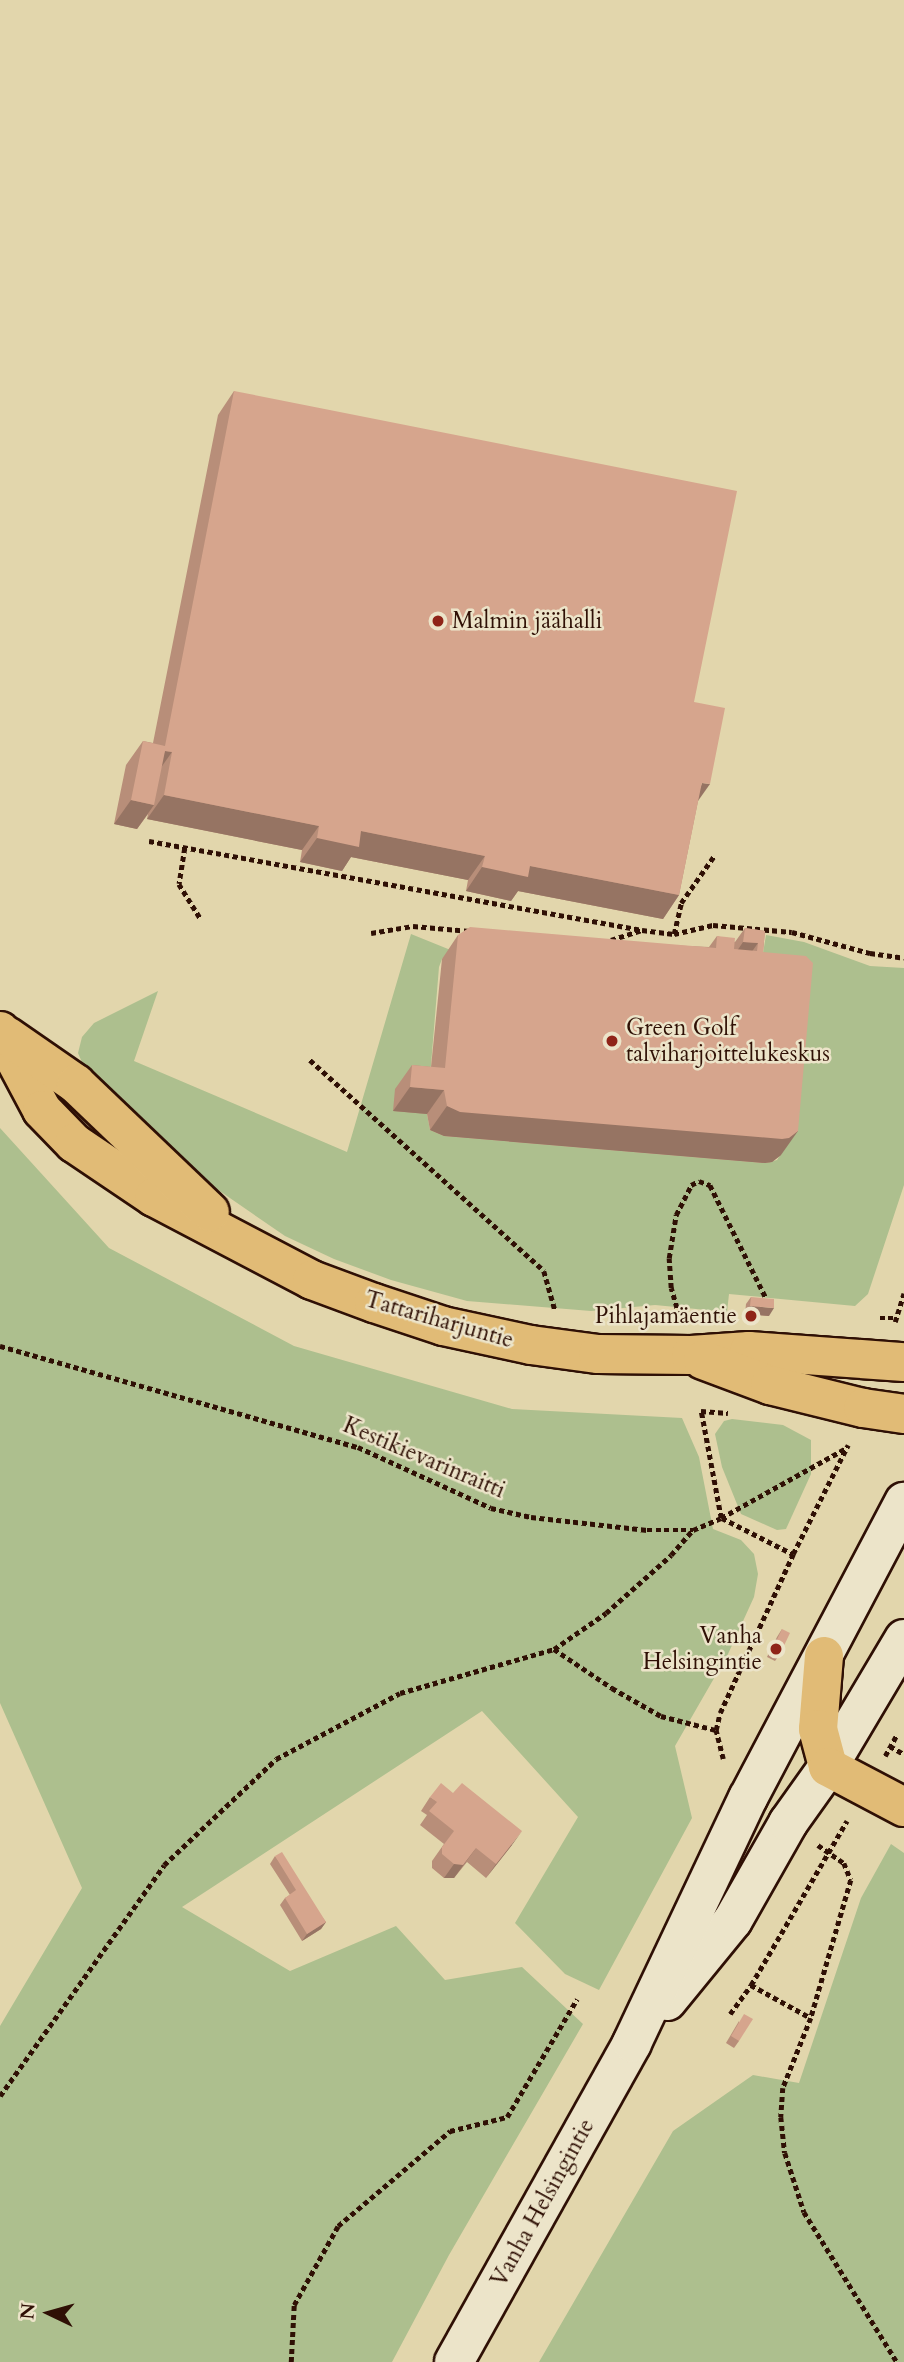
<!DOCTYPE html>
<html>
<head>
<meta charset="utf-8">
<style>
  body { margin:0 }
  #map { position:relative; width:904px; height:2362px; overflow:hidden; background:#e2d6ac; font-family:Cardo,serif }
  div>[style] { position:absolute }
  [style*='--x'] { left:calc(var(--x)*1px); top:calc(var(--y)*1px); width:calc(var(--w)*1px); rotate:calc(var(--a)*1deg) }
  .green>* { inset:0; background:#adbf8e }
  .path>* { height:4.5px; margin-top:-2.25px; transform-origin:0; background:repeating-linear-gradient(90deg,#2f1005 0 5px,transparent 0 8.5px) }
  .roads { filter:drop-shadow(2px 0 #2f1005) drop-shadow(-2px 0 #2f1005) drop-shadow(0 2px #2f1005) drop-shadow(0 -2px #2f1005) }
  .secondary>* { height:38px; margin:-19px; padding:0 19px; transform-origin:19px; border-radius:19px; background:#ece4c9 }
  .primary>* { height:38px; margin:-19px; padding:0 19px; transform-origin:19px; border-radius:19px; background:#e1bb76 }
  .highway>* { height:38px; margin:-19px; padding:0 19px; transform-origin:19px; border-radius:19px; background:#e1bb76 }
  .wall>* { inset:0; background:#b88e79 }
  .shaded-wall>* { inset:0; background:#967463 }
  .building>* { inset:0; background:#d6a58d }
  .dots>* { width:19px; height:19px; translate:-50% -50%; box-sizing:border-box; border:4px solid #ece4c9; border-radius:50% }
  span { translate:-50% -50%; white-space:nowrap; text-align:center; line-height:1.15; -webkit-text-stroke:5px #ece4c9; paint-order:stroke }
  .poi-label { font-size:23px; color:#2f1005 }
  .left { translate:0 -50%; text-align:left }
  .right { translate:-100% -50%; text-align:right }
  .street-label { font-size:23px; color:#2f1005 }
  .north { position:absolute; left:14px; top:2278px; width:70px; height:70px; -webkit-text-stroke:5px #ece4c9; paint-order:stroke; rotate:275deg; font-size:19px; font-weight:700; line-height:28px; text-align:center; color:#2f1005 }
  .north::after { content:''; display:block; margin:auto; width:24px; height:32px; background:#2f1005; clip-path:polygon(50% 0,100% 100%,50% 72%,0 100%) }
</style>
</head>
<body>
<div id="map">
  <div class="green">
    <div style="clip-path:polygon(411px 934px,453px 951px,442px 959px,439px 967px,427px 1114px,430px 1130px,444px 1136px,765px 1163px,777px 1160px,783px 1150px,759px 977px,766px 935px,804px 942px,870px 966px,904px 968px,904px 1185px,868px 1294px,855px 1306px,729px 1294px,727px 1312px,655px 1305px,591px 1311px,467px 1301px,391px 1280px,334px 1259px,285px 1236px,211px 1185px,144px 1131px,84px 1067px,78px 1053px,82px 1037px,94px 1023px,158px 991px,134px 1061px,347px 1152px)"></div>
    <div style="clip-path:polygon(0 1128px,109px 1248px,294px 1346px,512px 1409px,682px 1418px,699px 1457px,713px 1529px,741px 1540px,754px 1554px,758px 1574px,754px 1597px,728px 1654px,675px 1746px,692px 1818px,599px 1990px,565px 1974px,515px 1923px,578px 1817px,482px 1711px,182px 1907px,290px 1971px,396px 1926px,445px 1980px,522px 1967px,583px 2024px,449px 2255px,392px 2362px,0 2362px,0 2026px,82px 1888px,0 1703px)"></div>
    <div style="clip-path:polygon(732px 1419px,783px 1425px,811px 1440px,811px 1474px,786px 1529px,777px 1530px,741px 1514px,722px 1467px,715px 1434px,724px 1421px)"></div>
    <div style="clip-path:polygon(891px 1844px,904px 1853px,904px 2362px,539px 2362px,673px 2131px,753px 2075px,799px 2083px,861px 1898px)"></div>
  </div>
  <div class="path">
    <div style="--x:149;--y:841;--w:501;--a:10.23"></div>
    <div style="--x:185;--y:848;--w:36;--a:99"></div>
    <div style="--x:179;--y:884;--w:40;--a:58"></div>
    <div style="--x:371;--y:933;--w:43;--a:-9.5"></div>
    <div style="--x:413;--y:926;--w:57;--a:5"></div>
    <div style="--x:674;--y:934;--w:40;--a:-13"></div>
    <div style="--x:713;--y:925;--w:79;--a:5.1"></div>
    <div style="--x:792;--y:932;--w:81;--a:15.1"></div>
    <div style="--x:870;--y:953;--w:34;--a:8"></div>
    <div style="--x:611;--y:940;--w:33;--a:-18"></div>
    <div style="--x:642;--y:930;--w:32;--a:7"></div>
    <div style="--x:674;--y:934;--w:32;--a:-77"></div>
    <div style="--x:681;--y:903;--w:57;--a:-54.9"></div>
    <div style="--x:310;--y:1060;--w:315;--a:42"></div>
    <div style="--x:544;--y:1271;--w:41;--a:74.2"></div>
    <div style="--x:679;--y:1316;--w:29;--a:-106"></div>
    <div style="--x:671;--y:1288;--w:30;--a:-94"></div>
    <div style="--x:669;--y:1258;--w:44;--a:-80.8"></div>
    <div style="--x:676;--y:1215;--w:34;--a:-63"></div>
    <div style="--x:691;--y:1185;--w:9;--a:-27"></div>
    <div style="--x:699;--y:1181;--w:12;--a:20"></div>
    <div style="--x:710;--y:1185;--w:131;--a:63.6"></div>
    <div style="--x:880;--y:1318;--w:17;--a:0"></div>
    <div style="--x:895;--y:1322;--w:30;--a:-73"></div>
    <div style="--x:0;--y:1346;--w:372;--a:15.8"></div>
    <div style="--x:358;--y:1447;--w:146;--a:24.6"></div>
    <div style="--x:491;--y:1508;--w:41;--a:12.7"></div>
    <div style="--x:531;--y:1517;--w:117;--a:6.4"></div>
    <div style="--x:647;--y:1530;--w:46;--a:0"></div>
    <div style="--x:693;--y:1530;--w:30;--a:-23"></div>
    <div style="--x:721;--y:1518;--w:143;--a:-29.2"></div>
    <div style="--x:721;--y:1518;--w:109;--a:-100.6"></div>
    <div style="--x:701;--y:1411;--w:27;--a:4"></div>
    <div style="--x:722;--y:1518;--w:80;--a:26.9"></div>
    <div style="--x:554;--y:1649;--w:70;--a:33.9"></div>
    <div style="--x:612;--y:1688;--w:56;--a:29.7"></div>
    <div style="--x:661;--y:1716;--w:57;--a:14.3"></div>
    <div style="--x:890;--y:1746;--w:16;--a:30"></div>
    <div style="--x:885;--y:1756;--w:23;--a:-61"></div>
    <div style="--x:723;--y:1759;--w:30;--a:-104"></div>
    <div style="--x:716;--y:1730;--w:17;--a:-77"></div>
    <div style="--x:720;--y:1713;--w:175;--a:-65.3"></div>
    <div style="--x:793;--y:1554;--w:122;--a:-63.2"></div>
    <div style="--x:818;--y:1845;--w:32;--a:35"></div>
    <div style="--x:844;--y:1863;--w:18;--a:68"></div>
    <div style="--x:851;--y:1880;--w:144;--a:106.2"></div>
    <div style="--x:811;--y:2018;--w:75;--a:111.8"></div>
    <div style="--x:783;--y:2088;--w:29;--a:94"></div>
    <div style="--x:781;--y:2117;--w:36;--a:84"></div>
    <div style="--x:785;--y:2153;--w:62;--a:72.1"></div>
    <div style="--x:804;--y:2212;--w:176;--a:58.2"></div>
    <div style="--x:751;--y:1985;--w:68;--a:28.8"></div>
    <div style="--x:730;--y:2014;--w:36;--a:-54"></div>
    <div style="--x:751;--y:1985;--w:190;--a:-59.7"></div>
    <div style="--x:0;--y:2096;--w:283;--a:-54.6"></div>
    <div style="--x:164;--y:1865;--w:154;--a:-43.4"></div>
    <div style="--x:276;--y:1759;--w:140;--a:-28"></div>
    <div style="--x:400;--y:1693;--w:160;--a:-15.9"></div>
    <div style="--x:554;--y:1649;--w:63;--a:-34.7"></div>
    <div style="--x:606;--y:1613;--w:87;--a:-41.7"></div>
    <div style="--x:671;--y:1555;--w:33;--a:-49"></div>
    <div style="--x:291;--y:2362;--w:57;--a:-87"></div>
    <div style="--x:294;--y:2305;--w:90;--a:-60.9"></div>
    <div style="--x:338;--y:2226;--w:147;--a:-40.3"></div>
    <div style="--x:450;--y:2131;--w:59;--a:-13.8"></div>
    <div style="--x:507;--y:2117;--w:137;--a:-59.3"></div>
  </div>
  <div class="roads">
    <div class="secondary">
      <div style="--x:667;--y:2001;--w:104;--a:-50.8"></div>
      <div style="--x:733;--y:1920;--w:112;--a:-60.4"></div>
      <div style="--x:788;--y:1823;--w:69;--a:-54.5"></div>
      <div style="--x:828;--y:1767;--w:149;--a:-59.3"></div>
      <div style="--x:454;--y:2362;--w:365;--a:-60.8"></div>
      <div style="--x:632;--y:2043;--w:271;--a:-64.7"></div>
      <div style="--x:748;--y:1798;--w:335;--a:-62.2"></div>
    </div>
    <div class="primary">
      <div style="--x:0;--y:1031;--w:89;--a:62"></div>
      <div style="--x:42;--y:1110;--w:46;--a:45.9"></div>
      <div style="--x:74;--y:1143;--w:97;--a:34"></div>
      <div style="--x:154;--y:1197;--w:178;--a:27.7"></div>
      <div style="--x:312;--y:1280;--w:66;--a:20.4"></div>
      <div style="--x:374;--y:1303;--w:73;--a:18.4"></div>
      <div style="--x:443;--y:1326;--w:90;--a:12.2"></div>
      <div style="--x:531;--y:1345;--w:68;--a:7.7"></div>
      <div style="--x:598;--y:1354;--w:93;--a:0.6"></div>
      <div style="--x:691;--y:1355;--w:58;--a:-3.9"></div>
      <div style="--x:749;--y:1351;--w:155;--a:4.1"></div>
      <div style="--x:7;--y:1036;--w:84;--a:34.8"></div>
      <div style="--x:76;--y:1084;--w:185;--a:43.7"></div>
      <div style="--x:703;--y:1360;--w:72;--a:20.5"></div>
      <div style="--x:770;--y:1385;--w:96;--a:13.9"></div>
      <div style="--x:863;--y:1408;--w:41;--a:8.3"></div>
    </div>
    <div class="highway">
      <div style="--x:824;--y:1656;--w:73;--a:94.7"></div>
      <div style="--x:818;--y:1729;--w:39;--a:75"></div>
      <div style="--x:828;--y:1767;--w:86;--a:27.8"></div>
    </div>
  </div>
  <div class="wall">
    <div style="clip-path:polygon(234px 391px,694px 702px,698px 801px,679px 895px,663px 919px,518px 891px,511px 901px,466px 891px,468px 880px,351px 857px,342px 871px,300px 862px,302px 850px,147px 819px,148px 814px,137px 829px,114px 824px,126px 765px,143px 741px,153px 743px,218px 415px)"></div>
    <div style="clip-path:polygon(745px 928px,765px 931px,763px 952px,781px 1155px,772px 1162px,765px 1163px,444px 1136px,430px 1130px,427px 1114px,393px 1111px,395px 1089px,412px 1065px,431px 1067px,442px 959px,458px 935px,709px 947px,717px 936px,735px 942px)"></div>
    <div style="clip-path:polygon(751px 1297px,769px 1316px,745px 1314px,746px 1304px)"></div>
    <div style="clip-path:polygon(782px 1629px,780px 1654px,775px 1661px,767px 1657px,777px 1637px)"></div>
    <div style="clip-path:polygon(430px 1797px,512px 1845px,486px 1878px,467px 1862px,454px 1878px,444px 1878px,432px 1868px,432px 1861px,444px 1844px,420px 1825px,427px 1815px,421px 1811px)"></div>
    <div style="clip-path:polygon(275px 1856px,326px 1922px,321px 1929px,302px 1941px,280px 1905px,285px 1898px,290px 1895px,270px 1864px)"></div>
    <div style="clip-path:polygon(739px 2021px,739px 2041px,734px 2048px,726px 2043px)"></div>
  </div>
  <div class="shaded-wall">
    <div style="clip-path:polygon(165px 751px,172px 752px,155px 776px)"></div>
    <div style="clip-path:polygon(702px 783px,710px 784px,693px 808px)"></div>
    <div style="clip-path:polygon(164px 795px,319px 826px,302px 850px,147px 819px)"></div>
    <div style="clip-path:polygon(131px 800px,154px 805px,137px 829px,114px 824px)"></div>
    <div style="clip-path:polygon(361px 831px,485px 856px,468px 880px,351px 857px,342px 871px,300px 862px,317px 838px)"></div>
    <div style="clip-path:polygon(530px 866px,679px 895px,663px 919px,518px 891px,511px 901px,466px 891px,482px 867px)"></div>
    <div style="clip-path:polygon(743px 942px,758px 943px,741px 967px,727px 966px)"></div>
    <div style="clip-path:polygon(410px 1087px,444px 1090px,427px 1114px,393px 1111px)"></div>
    <div style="clip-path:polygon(447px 1106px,798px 1131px,781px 1155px,772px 1162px,765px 1163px,444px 1136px,430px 1130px)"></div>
    <div style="clip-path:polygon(750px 1306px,774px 1308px,769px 1316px,745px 1314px)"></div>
    <div style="clip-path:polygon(522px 1831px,512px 1845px,486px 1878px,496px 1864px)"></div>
    <div style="clip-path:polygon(476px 1848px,454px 1878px,444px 1878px,454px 1864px)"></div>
    <div style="clip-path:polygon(326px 1922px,321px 1929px,302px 1941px,307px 1934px)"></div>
  </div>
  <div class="building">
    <div style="clip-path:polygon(234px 391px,737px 491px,694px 702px,725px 708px,710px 784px,702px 783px,701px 787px,679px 895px,530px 866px,528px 877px,482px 867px,485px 856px,361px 831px,359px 847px,317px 838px,319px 826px,164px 795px,172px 752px,165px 751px,154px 805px,131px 800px,143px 741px,165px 746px)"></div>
    <div style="clip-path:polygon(470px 927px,716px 948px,717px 936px,735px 938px,734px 949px,757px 951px,758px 943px,743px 942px,745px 928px,765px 931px,763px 952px,806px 956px,813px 963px,798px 1131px,789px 1138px,782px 1139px,460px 1112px,447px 1106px,444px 1090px,410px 1087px,412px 1065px,445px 1068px,458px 935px)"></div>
    <div style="clip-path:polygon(751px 1297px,774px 1299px,774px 1308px,750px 1306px)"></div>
    <div style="clip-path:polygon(782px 1629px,790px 1633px,780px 1654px,772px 1650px)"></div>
    <div style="clip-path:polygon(441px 1783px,453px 1793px,462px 1783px,522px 1831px,496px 1864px,476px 1848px,463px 1865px,454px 1864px,442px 1854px,442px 1847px,454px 1831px,429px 1811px,437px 1802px,430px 1797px)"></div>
    <div style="clip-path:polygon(282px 1852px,326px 1922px,307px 1934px,285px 1898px,296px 1890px,275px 1856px)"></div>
    <div style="clip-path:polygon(744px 2014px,753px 2019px,739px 2041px,731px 2036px)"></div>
  </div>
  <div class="dots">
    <div style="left:438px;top:621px;background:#8f2418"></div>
    <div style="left:612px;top:1041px;background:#8f2418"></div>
    <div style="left:751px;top:1316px;background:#8f2418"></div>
    <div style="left:776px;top:1649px;background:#8f2418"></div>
  </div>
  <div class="poi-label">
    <span class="left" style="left:452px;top:621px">Malmin jäähalli</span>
    <span class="left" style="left:626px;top:1041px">Green Golf<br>talviharjoittelukeskus</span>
    <span class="right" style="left:737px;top:1316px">Pihlajamäentie</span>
    <span class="right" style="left:762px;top:1649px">Vanha<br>Helsingintie</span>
  </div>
  <div class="street-label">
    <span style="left:439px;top:1320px;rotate:16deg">Tattariharjuntie</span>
    <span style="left:424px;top:1458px;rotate:23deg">Kestikievarinraitti</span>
    <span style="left:543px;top:2203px;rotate:-61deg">Vanha Helsingintie</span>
  </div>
  <div class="north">N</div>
</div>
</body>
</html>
